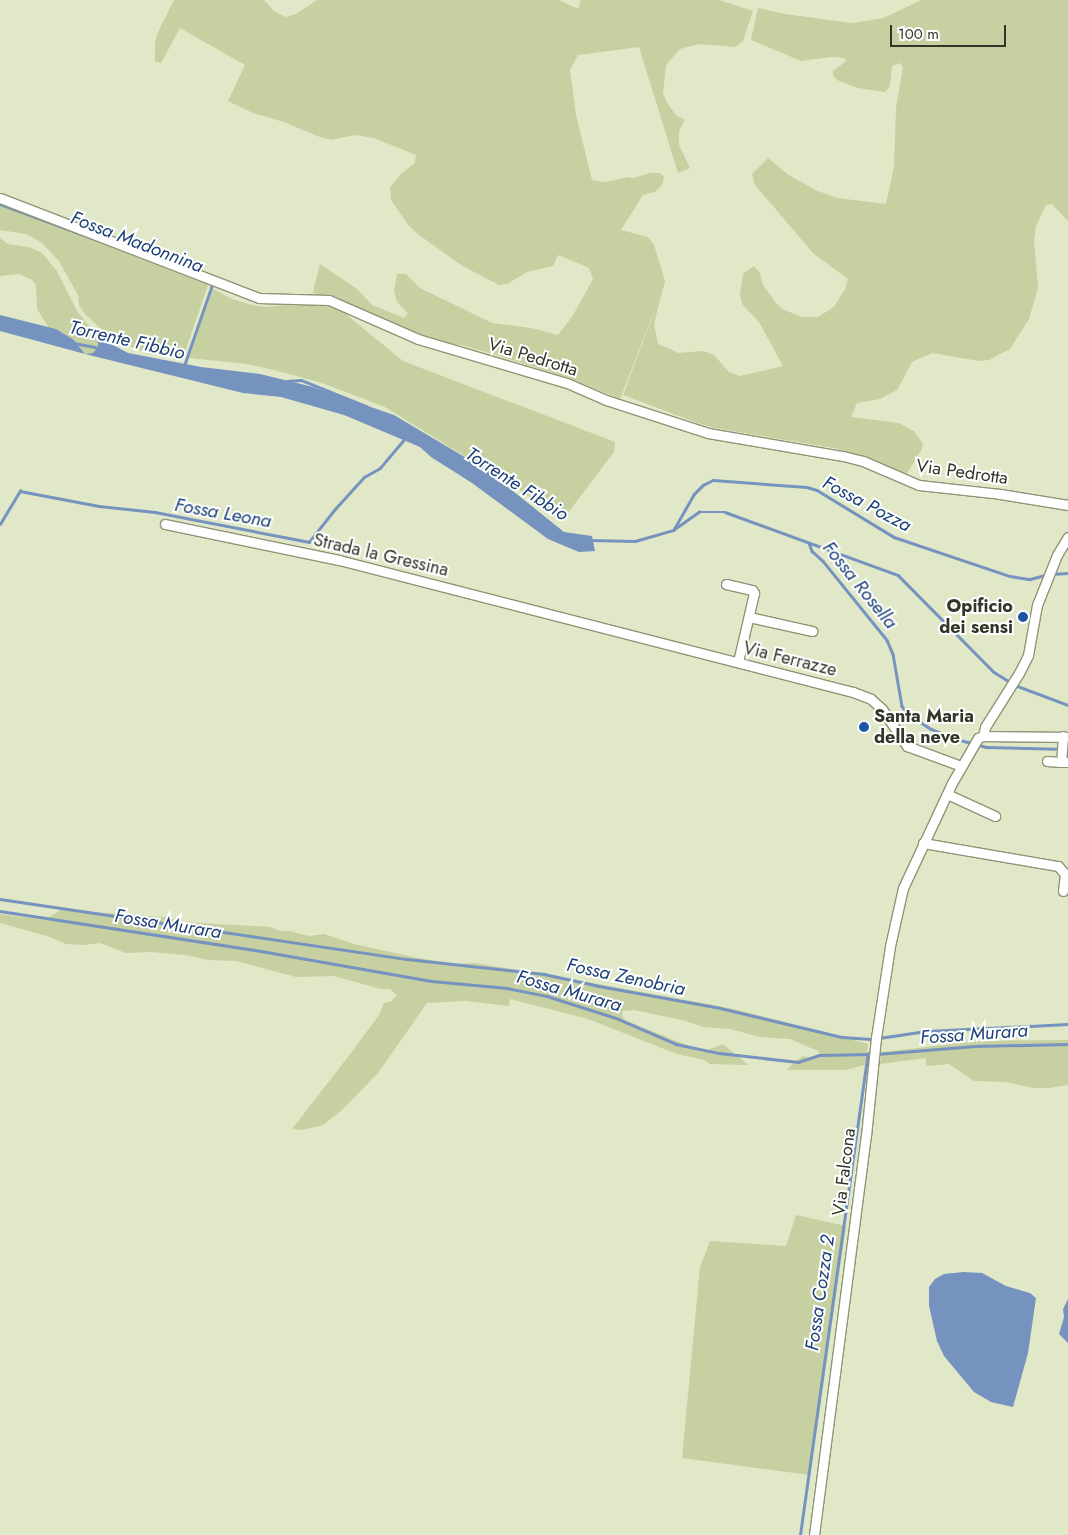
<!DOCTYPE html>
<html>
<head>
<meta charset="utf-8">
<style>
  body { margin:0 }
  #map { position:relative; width:1068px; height:1535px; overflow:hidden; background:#e0e8c7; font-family:Jost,sans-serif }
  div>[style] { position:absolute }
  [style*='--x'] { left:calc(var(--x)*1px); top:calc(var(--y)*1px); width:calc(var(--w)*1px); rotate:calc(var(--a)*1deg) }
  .green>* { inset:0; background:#c6d0a0 }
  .water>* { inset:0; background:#7693bf }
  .stream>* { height:2.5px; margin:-1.25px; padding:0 1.25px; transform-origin:1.25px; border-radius:1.25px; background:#7693bf }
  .roads { filter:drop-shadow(1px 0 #8e9576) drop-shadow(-1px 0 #8e9576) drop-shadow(0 1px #8e9576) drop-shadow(0 -1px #8e9576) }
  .minor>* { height:9px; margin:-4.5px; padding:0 4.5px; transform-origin:4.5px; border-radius:4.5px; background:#fff }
  .dots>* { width:14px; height:14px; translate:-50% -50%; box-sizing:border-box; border:2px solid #fff; border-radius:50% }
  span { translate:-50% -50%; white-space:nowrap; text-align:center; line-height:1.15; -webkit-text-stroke:4px #fff; paint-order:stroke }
  .street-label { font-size:18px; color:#323528 }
  .poi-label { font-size:18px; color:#323528; font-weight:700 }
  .right { translate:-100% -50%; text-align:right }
  .left { translate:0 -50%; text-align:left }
  .water-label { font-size:19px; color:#1c4077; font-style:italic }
  .scale { position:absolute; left:890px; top:25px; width:116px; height:22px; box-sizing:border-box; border:2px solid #323528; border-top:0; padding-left:6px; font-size:15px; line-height:18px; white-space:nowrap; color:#323528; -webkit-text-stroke:4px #fff; paint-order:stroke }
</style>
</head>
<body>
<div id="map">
  <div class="green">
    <div style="clip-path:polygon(174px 0,264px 0,274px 11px,286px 17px,296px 14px,317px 0,559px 0,578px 9px,581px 0,719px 0,753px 11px,743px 41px,735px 47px,699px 44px,680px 49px,666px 65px,663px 93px,667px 103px,677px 116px,685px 120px,679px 131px,679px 145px,690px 168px,678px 173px,639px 47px,578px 55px,570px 70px,576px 115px,592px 180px,605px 182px,629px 177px,633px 178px,650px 173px,660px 173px,664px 177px,662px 185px,655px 192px,643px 195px,621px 230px,648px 237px,654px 245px,665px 281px,654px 324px,658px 344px,679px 353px,703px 351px,714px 355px,729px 372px,740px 376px,783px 366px,759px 322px,742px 304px,740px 294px,743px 274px,754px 266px,760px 273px,763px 285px,776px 303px,782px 309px,802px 317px,818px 317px,834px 307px,845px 289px,848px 279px,813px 253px,755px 185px,752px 174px,768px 158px,790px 176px,818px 191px,837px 198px,886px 204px,894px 167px,896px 108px,903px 67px,900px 63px,892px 66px,890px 86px,885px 92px,858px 88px,847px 84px,837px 80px,833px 75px,833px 71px,846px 61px,845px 58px,831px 57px,801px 61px,751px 40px,758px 8px,785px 14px,852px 23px,884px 18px,921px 0,1068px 0,1068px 221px,1052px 204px,1046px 205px,1036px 226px,1034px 241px,1038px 288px,1029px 319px,1010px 349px,989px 360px,979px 361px,932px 353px,912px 362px,897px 390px,880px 399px,857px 403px,851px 417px,899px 423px,914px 431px,919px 438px,923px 444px,922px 449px,906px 475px,877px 461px,834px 448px,715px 428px,695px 422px,623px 395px,662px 291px,620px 399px,572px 379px,483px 351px,461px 345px,425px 341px,400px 332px,313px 292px,320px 264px,357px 289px,372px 305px,404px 318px,408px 313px,397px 302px,394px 291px,397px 274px,406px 274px,420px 288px,492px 323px,531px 328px,558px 335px,572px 317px,593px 279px,589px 268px,558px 255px,553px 266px,527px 272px,507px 284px,499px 285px,461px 265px,419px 235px,409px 226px,391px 200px,390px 187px,401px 174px,415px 163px,416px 155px,374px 138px,355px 135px,331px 140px,317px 136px,284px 122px,253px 113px,228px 101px,245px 65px,180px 28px,161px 63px,155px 61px,155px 42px,158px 32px)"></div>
    <div style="clip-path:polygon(0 205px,208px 285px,183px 358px,149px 354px,113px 340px,84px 313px,79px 305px,78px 295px,59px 261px,41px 242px,26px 234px,0 230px)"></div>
    <div style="clip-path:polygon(0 238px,8px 244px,29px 247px,42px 253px,57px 271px,77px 311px,98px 337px,98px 347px,93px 353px,85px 354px,74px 340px,56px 329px,49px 328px,37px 309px,36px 285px,32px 280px,19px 274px,0 276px)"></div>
    <div style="clip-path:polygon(213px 289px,232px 299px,252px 305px,267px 307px,304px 303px,324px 304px,342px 311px,403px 361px,615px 442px,614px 452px,561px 522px,524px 493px,385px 407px,322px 383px,274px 370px,247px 364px,189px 358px)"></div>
    <div style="clip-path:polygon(64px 908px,74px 911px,165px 917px,182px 922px,270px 927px,280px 931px,289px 931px,309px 936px,324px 934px,354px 944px,418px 958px,456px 964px,475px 963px,577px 980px,734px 1009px,868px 1044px,865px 1065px,845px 1070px,787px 1070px,794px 1062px,803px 1056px,813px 1059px,821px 1056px,818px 1051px,790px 1039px,760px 1037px,730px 1029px,704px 1027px,682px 1020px,634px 1010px,623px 1011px,622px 1016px,627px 1021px,699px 1050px,705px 1051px,723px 1044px,748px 1065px,710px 1064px,704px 1060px,677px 1054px,588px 1019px,510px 999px,509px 1006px,465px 1001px,427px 1003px,378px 1073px,342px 1110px,323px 1125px,302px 1130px,292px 1129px,351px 1053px,379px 1015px,384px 1003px,392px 1001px,397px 995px,390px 989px,381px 989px,334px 976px,296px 977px,236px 961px,208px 960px,185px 955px,151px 952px,126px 953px,100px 943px,83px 945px,66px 944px,47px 936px,0 923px,0 914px,44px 920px)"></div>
    <div style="clip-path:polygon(1068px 1040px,1068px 1085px,1049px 1088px,1033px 1088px,1006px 1082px,974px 1081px,949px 1064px,926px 1066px,926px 1058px,880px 1064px,882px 1052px,979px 1041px)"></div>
    <div style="clip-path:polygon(796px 1215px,846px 1226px,810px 1475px,682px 1458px,700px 1267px,710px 1241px,786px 1246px)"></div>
  </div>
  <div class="water">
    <div style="clip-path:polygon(0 315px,56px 329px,74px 340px,85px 354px,93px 353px,98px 347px,98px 337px,128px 353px,201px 367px,260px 374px,313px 387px,394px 415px,488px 471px,564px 532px,592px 536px,595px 551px,579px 552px,548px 539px,472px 483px,431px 457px,420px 447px,344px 415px,281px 397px,243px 393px,85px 354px,0 331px)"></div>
    <div style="clip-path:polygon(964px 1272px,982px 1273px,1006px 1286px,1030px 1293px,1036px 1298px,1028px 1353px,1013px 1407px,991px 1402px,974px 1392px,944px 1356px,937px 1341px,929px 1306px,929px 1287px,935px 1279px,944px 1274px)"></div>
    <div style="clip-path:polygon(1068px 1299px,1068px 1343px,1059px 1334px,1064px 1317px,1063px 1309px)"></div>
  </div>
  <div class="stream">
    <div style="--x:0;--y:204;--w:118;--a:20.3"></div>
    <div style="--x:74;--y:343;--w:26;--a:11"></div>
    <div style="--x:184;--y:366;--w:86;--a:-70.9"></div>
    <div style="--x:212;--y:285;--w:8;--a:-157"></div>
    <div style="--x:287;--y:381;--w:14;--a:-4"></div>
    <div style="--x:301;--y:380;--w:70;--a:21.8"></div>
    <div style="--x:0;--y:524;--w:39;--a:-59"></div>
    <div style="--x:20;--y:491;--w:80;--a:10.8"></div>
    <div style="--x:99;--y:506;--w:56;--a:6.1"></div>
    <div style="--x:155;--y:512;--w:157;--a:11"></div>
    <div style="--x:309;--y:542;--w:42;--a:-51.8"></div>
    <div style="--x:335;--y:509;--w:43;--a:-47.8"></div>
    <div style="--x:364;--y:477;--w:18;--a:-29"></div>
    <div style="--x:380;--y:468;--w:38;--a:-50"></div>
    <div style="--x:674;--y:529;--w:40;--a:-60.3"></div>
    <div style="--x:694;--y:494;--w:13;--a:-45"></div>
    <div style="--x:703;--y:485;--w:11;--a:-27"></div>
    <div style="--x:713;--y:480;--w:94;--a:4.3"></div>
    <div style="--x:807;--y:487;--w:10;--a:17"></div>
    <div style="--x:817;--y:490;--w:90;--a:31.4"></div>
    <div style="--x:894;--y:537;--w:122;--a:18.6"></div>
    <div style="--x:1010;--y:576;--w:20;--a:9"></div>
    <div style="--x:1030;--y:579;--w:16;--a:-15"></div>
    <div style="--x:590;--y:540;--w:45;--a:1.3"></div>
    <div style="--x:635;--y:541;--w:40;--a:-16"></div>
    <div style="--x:673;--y:530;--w:32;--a:-35"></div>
    <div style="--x:699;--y:512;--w:26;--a:0"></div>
    <div style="--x:725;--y:512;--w:184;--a:20"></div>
    <div style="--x:898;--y:575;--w:136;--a:45.3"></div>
    <div style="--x:994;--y:672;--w:19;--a:32"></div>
    <div style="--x:809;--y:543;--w:9;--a:69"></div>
    <div style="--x:812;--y:551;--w:15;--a:42"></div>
    <div style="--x:823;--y:561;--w:102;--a:51"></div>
    <div style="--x:887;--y:640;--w:15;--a:67"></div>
    <div style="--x:893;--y:654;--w:53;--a:80.2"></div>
    <div style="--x:902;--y:706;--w:10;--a:53"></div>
    <div style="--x:908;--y:714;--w:27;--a:33"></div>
    <div style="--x:931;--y:729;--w:24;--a:22"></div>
    <div style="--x:953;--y:738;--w:35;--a:15"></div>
    <div style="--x:987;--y:747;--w:81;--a:1.4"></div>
    <div style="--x:1051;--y:574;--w:17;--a:-3"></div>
    <div style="--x:1015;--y:685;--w:57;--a:20.7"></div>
    <div style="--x:0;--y:899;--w:411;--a:8.4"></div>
    <div style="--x:407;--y:959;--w:138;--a:6.2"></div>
    <div style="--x:544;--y:974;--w:56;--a:12.3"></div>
    <div style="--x:599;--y:986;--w:119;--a:10.2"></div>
    <div style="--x:716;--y:1007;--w:130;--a:13.4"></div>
    <div style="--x:842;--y:1037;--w:32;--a:4"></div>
    <div style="--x:0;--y:911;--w:264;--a:8.7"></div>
    <div style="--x:261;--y:951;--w:174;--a:10"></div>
    <div style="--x:432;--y:981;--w:75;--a:5.3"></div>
    <div style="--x:507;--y:988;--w:41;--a:11.3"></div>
    <div style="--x:547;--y:996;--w:72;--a:17.7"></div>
    <div style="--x:616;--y:1018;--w:65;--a:23.4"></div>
    <div style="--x:676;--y:1044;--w:44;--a:11.8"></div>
    <div style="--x:719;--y:1053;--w:80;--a:6.5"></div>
    <div style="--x:798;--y:1062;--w:22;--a:-18"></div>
    <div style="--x:819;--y:1055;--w:53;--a:-1.1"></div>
    <div style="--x:879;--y:1038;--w:49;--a:-8.3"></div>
    <div style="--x:927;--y:1031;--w:141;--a:-2.8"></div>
    <div style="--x:877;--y:1054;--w:98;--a:-4.7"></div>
    <div style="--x:975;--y:1046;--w:93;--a:-1.2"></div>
    <div style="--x:800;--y:1535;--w:486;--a:-82"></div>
  </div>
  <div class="roads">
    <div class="minor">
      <div style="--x:0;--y:198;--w:278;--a:21.1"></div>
      <div style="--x:259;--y:298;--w:70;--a:1.6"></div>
      <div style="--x:329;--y:300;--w:97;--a:23.7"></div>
      <div style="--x:418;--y:339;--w:155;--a:16.5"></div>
      <div style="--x:567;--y:383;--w:43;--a:23.6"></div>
      <div style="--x:606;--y:400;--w:107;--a:17.9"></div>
      <div style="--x:708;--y:433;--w:137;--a:9.7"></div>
      <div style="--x:843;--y:456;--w:21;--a:14"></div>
      <div style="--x:863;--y:461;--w:61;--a:23.2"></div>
      <div style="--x:919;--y:485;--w:81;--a:6.3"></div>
      <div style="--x:1000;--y:494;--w:69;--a:9.2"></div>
      <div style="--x:165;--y:524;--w:178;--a:11.7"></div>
      <div style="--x:339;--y:560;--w:531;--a:14.4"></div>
      <div style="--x:853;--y:692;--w:19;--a:21"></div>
      <div style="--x:871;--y:699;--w:15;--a:42"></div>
      <div style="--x:882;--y:709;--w:45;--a:56"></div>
      <div style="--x:907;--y:746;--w:58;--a:20.3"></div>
      <div style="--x:726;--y:584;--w:27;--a:13"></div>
      <div style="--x:752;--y:590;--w:4;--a:56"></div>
      <div style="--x:754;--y:593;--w:71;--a:103.1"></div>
      <div style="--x:749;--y:617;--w:65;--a:12.5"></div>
      <div style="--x:983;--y:736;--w:9;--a:-77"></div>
      <div style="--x:985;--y:727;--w:64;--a:-57.8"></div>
      <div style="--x:1019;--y:673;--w:20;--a:-63"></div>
      <div style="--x:1028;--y:655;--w:51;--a:-79.8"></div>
      <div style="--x:1037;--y:605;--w:54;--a:-68.2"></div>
      <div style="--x:1057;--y:555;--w:21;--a:-59"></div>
      <div style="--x:1063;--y:736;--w:26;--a:94"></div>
      <div style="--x:1061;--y:762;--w:7;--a:0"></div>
      <div style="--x:1047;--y:761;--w:14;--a:4"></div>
      <div style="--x:947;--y:794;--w:53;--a:24.6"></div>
      <div style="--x:923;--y:843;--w:137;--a:9.7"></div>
      <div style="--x:1058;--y:866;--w:11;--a:49"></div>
      <div style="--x:1065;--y:874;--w:17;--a:97"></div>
      <div style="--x:814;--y:1535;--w:402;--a:-82.6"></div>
      <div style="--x:866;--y:1136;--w:99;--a:-84.2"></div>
      <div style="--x:876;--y:1038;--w:93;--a:-81.3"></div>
      <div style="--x:890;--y:946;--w:59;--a:-77.4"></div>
      <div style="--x:903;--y:888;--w:116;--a:-65"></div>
      <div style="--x:952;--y:783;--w:52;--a:-60"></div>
      <div style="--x:978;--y:738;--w:5;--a:-22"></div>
      <div style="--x:983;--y:736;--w:85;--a:0.7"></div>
    </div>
  </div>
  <div class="dots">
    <div style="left:1023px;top:617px;background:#1d54a5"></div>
    <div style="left:864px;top:727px;background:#1d54a5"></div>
  </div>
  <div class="street-label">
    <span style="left:533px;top:357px;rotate:17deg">Via Pedrotta</span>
    <span style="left:962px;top:472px;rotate:8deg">Via Pedrotta</span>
    <span style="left:381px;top:555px;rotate:13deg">Strada la Gressina</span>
    <span style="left:790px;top:659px;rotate:14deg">Via Ferrazze</span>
    <span style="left:844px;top:1172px;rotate:-83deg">Via Falcona</span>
  </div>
  <div class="poi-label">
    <span class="right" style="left:1013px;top:617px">Opificio<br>dei sensi</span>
    <span class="left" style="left:874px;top:727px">Santa Maria<br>della neve</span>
  </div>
  <div class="water-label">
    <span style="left:137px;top:242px;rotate:21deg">Fossa Madonnina</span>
    <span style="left:127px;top:340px;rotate:13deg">Torrente Fibbio</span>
    <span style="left:517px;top:484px;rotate:33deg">Torrente Fibbio</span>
    <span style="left:867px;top:504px;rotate:28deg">Fossa Pozza</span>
    <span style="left:223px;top:513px;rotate:10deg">Fossa Leona</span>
    <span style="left:860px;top:585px;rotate:51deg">Fossa Rosella</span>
    <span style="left:168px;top:924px;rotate:9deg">Fossa Murara</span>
    <span style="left:626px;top:977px;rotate:12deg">Fossa Zenobria</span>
    <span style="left:569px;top:991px;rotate:16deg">Fossa Murara</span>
    <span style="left:974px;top:1034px;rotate:-4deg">Fossa Murara</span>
    <span style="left:820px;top:1293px;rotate:-82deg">Fossa Cozza 2</span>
  </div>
  <div class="scale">100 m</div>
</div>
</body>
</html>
